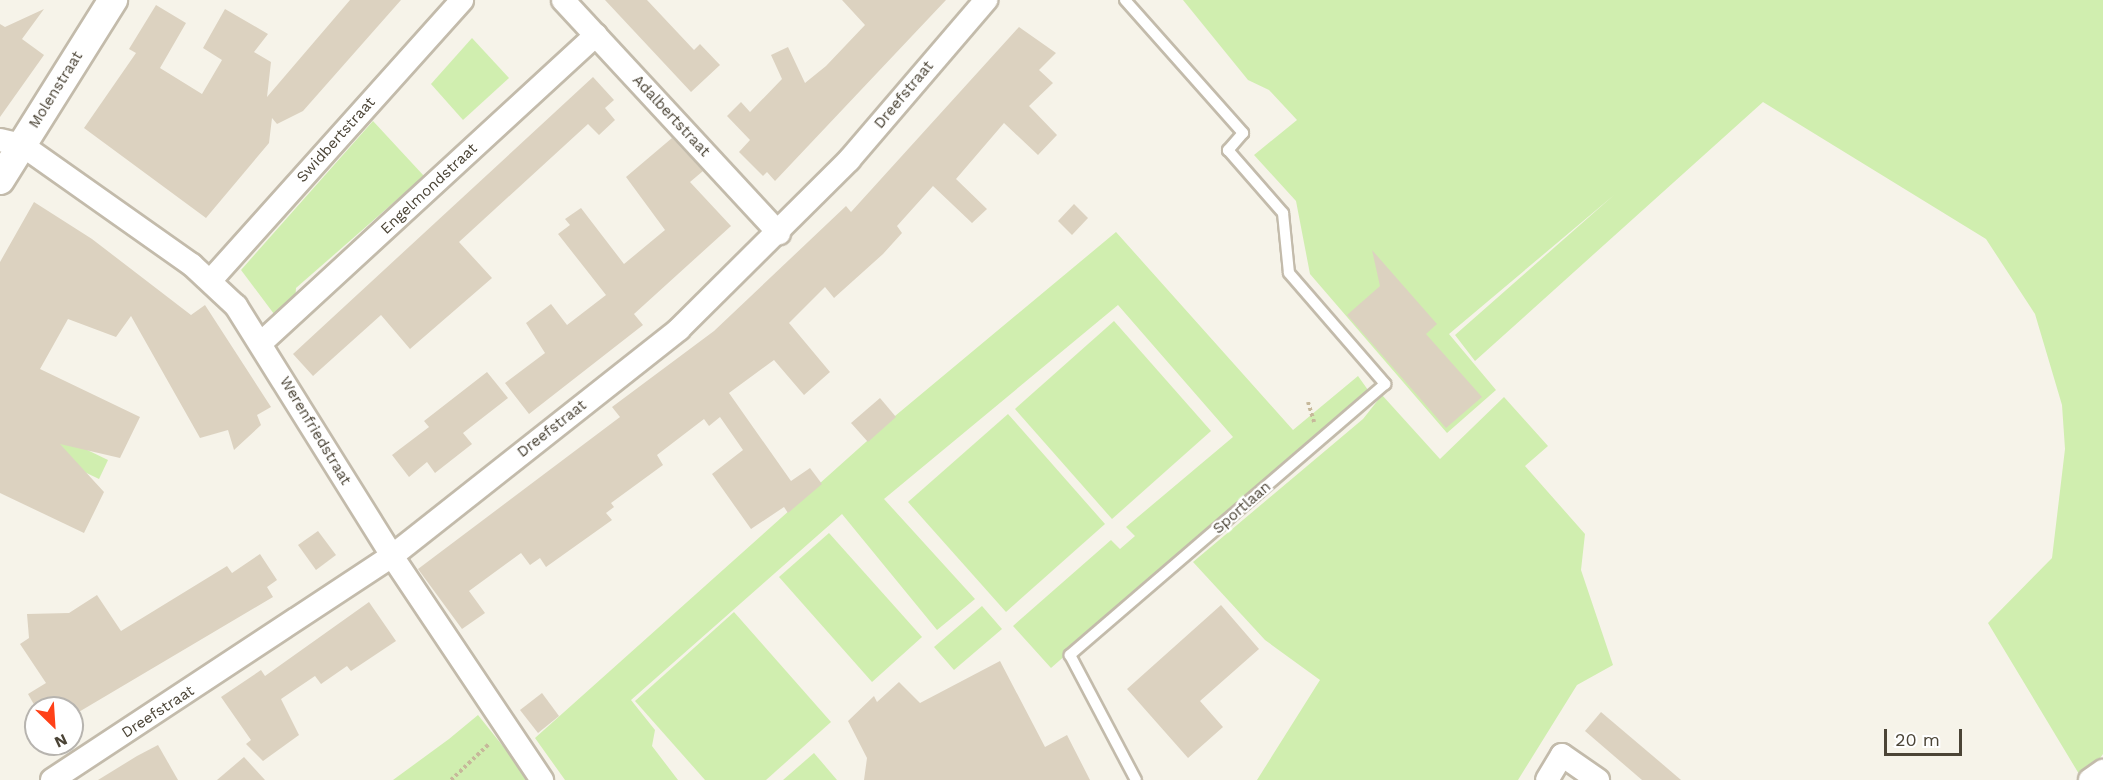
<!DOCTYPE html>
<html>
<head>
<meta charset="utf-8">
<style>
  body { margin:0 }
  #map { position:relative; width:2103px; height:780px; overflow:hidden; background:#f6f3e9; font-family:"Work Sans",sans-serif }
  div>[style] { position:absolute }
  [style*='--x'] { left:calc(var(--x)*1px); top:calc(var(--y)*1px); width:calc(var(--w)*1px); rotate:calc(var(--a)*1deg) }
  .green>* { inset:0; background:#d0eeaf }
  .building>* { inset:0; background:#dcd2c0 }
  .path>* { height:4px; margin-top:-2px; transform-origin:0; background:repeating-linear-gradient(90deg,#c6b89a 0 3px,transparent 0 6px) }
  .roads { filter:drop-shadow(2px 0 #c3bbab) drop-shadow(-2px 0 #c3bbab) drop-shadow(0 2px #c3bbab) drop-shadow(0 -2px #c3bbab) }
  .service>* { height:10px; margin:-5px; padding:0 5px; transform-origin:5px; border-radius:5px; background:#fff }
  .minor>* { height:22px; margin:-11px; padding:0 11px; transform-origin:11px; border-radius:11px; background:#fff }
  .tertiary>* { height:28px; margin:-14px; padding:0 14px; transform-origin:14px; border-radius:14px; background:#fff }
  span { translate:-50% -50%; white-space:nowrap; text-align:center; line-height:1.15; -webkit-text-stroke:4.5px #fff; paint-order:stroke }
  .street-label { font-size:15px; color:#4b4436 }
  .north { position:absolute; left:24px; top:696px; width:60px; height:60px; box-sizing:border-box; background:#fff; border:2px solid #b7b4af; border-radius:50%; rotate:155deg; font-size:16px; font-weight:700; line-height:24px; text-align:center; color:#4b4436 }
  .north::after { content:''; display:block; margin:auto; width:21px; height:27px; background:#ff4118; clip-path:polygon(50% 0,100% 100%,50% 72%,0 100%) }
  .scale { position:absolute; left:1884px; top:729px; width:78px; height:27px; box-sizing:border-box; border:3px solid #4b4436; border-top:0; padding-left:8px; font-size:18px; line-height:21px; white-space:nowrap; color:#4b4436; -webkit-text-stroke:4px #fff; paint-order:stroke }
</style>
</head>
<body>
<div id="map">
  <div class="green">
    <div style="clip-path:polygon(1183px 0,2103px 0,2103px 754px,2096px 764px,2079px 774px,1988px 623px,2052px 558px,2065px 449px,2062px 405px,2035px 314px,1986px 239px,1763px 102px,1475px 361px,1455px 335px,1614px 195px,1449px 334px,1496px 390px,1447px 433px,1310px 274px,1296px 201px,1254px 155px,1297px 120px,1269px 90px,1248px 80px)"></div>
    <div style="clip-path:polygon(472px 38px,509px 78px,463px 120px,431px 84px)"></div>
    <div style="clip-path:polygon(373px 121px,424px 176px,296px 288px,295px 303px,277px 318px,241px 270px)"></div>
    <div style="clip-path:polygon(1116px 232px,1293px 430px,1358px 376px,1368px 390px,1051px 668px,1013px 626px,1111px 540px,1120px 549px,1135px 536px,1126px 527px,1233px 437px,1118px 305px,884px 499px,975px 599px,937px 630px,842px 514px,631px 700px,655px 730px,652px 746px,678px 780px,565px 780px,535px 738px,895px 416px)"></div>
    <div style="clip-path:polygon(1114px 321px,1211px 431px,1112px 519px,1015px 409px)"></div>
    <div style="clip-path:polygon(1382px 395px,1440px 459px,1504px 397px,1548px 446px,1525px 466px,1585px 534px,1581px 570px,1613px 665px,1577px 685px,1518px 780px,1257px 780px,1320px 680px,1265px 640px,1193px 562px,1363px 419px)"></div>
    <div style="clip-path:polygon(1008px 414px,1105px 524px,1006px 612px,908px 502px)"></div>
    <div style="clip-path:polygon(25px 420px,108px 460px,99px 479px,16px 439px)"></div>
    <div style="clip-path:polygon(829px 533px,922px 637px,872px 682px,779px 577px)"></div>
    <div style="clip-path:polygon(982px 606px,1002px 629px,954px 670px,934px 647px)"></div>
    <div style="clip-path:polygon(734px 612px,831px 722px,766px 780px,705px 780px,635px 701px)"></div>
    <div style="clip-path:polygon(478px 715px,530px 780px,393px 780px,449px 739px)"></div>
    <div style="clip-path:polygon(814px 753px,837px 780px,783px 780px)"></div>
  </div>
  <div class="building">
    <div style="clip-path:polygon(350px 0,401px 0,303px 111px,277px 124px,272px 118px,269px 143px,206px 218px,84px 128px,136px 53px,129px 49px,156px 5px,186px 23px,160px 68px,202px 94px,222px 60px,203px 48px,225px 9px,268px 34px,254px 52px,271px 62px,267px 97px)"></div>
    <div style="clip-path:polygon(605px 0,647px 0,694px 50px,700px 44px,720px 65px,691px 92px)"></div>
    <div style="clip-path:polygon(842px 0,946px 0,775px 181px,767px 172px,763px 176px,739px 152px,750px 140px,727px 116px,741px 102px,750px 112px,782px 79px,771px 55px,788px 47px,805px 83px,826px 66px,865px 25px)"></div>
    <div style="clip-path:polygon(44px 9px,22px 39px,44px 55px,0 117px,0 24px,5px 27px)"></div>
    <div style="clip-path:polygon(1019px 27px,1056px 53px,1039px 70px,1053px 83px,1029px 106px,1057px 135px,1038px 155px,1004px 123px,956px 179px,987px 209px,972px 223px,933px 186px,897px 226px,902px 233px,883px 254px,834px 298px,825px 287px,789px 323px,830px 372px,804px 395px,774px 360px,729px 393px,791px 481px,810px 468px,822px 484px,788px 513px,784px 507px,751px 529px,712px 474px,743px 450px,720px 417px,709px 426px,704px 419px,657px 455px,663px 465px,611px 503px,614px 507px,606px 513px,612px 520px,546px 567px,540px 558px,530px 565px,521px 553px,469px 591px,485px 613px,462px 629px,418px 569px,620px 417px,612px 407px,714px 331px,846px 206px,851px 212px)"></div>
    <div style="clip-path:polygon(593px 77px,614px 100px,605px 108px,615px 120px,599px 135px,588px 124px,459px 242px,492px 278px,410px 349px,381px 315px,313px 376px,293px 354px)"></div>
    <div style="clip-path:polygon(672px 138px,703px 171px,690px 182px,731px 226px,634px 314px,643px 325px,529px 414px,505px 383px,545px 353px,526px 323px,551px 304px,567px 325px,606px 295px,558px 234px,570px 225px,565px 219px,581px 208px,624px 264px,665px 230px,626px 177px)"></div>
    <div style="clip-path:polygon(34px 202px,92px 239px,191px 315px,205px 305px,271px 407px,257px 415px,261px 425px,234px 450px,228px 430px,200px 438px,131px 316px,116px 337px,68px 319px,40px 369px,140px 417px,120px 458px,60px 444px,104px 492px,84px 533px,0 493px,0 262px)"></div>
    <div style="clip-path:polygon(1074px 204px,1088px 218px,1072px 235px,1058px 221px)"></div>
    <div style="clip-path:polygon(1372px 250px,1437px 324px,1426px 334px,1482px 397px,1446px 428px,1347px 315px,1380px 286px)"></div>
    <div style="clip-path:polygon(487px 372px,508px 398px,463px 433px,472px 444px,435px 473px,427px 462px,409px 477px,392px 455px,429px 427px,424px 421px)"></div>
    <div style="clip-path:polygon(880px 398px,896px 417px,868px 442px,851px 423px)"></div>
    <div style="clip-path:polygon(318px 531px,336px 555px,316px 570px,298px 545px)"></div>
    <div style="clip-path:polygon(260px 554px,277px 580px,267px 587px,273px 597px,72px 716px,72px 708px,36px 708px,28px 694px,46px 683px,20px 644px,29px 638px,27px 614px,69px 613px,97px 595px,121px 631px,227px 566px,232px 573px)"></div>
    <div style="clip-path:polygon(369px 602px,396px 641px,351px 671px,347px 666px,321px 684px,315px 676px,281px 699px,299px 735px,263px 761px,246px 744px,251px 740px,221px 697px,261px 670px,265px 676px)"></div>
    <div style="clip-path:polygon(1221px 605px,1259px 649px,1200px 701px,1223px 727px,1188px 758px,1127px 689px)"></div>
    <div style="clip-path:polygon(1000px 661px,1045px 747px,1067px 735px,1090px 780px,864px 780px,867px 758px,848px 721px,874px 696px,877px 702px,899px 682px,920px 703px)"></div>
    <div style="clip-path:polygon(542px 693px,559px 716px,538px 733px,520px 710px)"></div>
    <div style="clip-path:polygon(1601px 712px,1660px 762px,1681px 780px,1642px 780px,1585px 731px)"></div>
    <div style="clip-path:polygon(158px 745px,178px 780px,98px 780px,137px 756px)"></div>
    <div style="clip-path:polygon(244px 757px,265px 780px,217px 780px)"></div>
  </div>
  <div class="path">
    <div style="--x:1308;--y:402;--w:21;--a:73"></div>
    <div style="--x:451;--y:780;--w:52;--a:-43.5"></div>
  </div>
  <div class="roads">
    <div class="service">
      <div style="--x:1125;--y:0;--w:178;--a:48.4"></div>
      <div style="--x:1243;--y:133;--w:23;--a:131"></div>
      <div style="--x:1228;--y:150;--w:84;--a:48.9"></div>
      <div style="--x:1283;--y:213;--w:60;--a:84.3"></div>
      <div style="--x:1289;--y:273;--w:147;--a:49.1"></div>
      <div style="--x:1385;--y:384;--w:416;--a:139.3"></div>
      <div style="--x:1070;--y:655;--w:141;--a:62.2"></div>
    </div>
    <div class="minor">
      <div style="--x:563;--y:0;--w:318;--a:47.2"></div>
      <div style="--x:0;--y:140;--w:23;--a:13"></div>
      <div style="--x:22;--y:145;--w:208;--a:35.2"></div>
      <div style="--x:192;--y:265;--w:60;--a:43"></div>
      <div style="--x:236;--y:306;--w:295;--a:58"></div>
      <div style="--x:392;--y:556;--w:270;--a:56.2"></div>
      <div style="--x:211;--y:280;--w:376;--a:-48.1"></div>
      <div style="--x:261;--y:343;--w:455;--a:-42.6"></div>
      <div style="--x:52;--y:780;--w:407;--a:-33.4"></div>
      <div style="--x:392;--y:556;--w:366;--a:-38.3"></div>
      <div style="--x:679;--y:329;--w:240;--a:-44.8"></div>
      <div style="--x:849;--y:160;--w:211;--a:-49.4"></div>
      <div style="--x:1547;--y:780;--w:29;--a:-59"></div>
      <div style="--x:1562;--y:755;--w:44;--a:34.8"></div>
      <div style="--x:2090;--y:780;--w:16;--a:-35"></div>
    </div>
    <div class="tertiary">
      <div style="--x:0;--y:180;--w:213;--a:-57.9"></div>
    </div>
  </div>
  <div class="street-label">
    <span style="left:56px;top:90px;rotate:-58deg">Molenstraat</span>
    <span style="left:904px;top:95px;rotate:-50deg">Dreefstraat</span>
    <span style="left:671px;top:116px;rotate:47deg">Adalbertstraat</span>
    <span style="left:336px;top:140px;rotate:-48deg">Swidbertstraat</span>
    <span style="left:429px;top:189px;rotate:-43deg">Engelmondstraat</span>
    <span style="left:552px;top:429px;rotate:-38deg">Dreefstraat</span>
    <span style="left:315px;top:431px;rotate:59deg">Werenfriedstraat</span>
    <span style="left:1242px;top:508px;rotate:-41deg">Sportlaan</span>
    <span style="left:158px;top:712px;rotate:-33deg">Dreefstraat</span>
  </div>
  <div class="north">N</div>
  <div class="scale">20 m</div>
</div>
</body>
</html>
